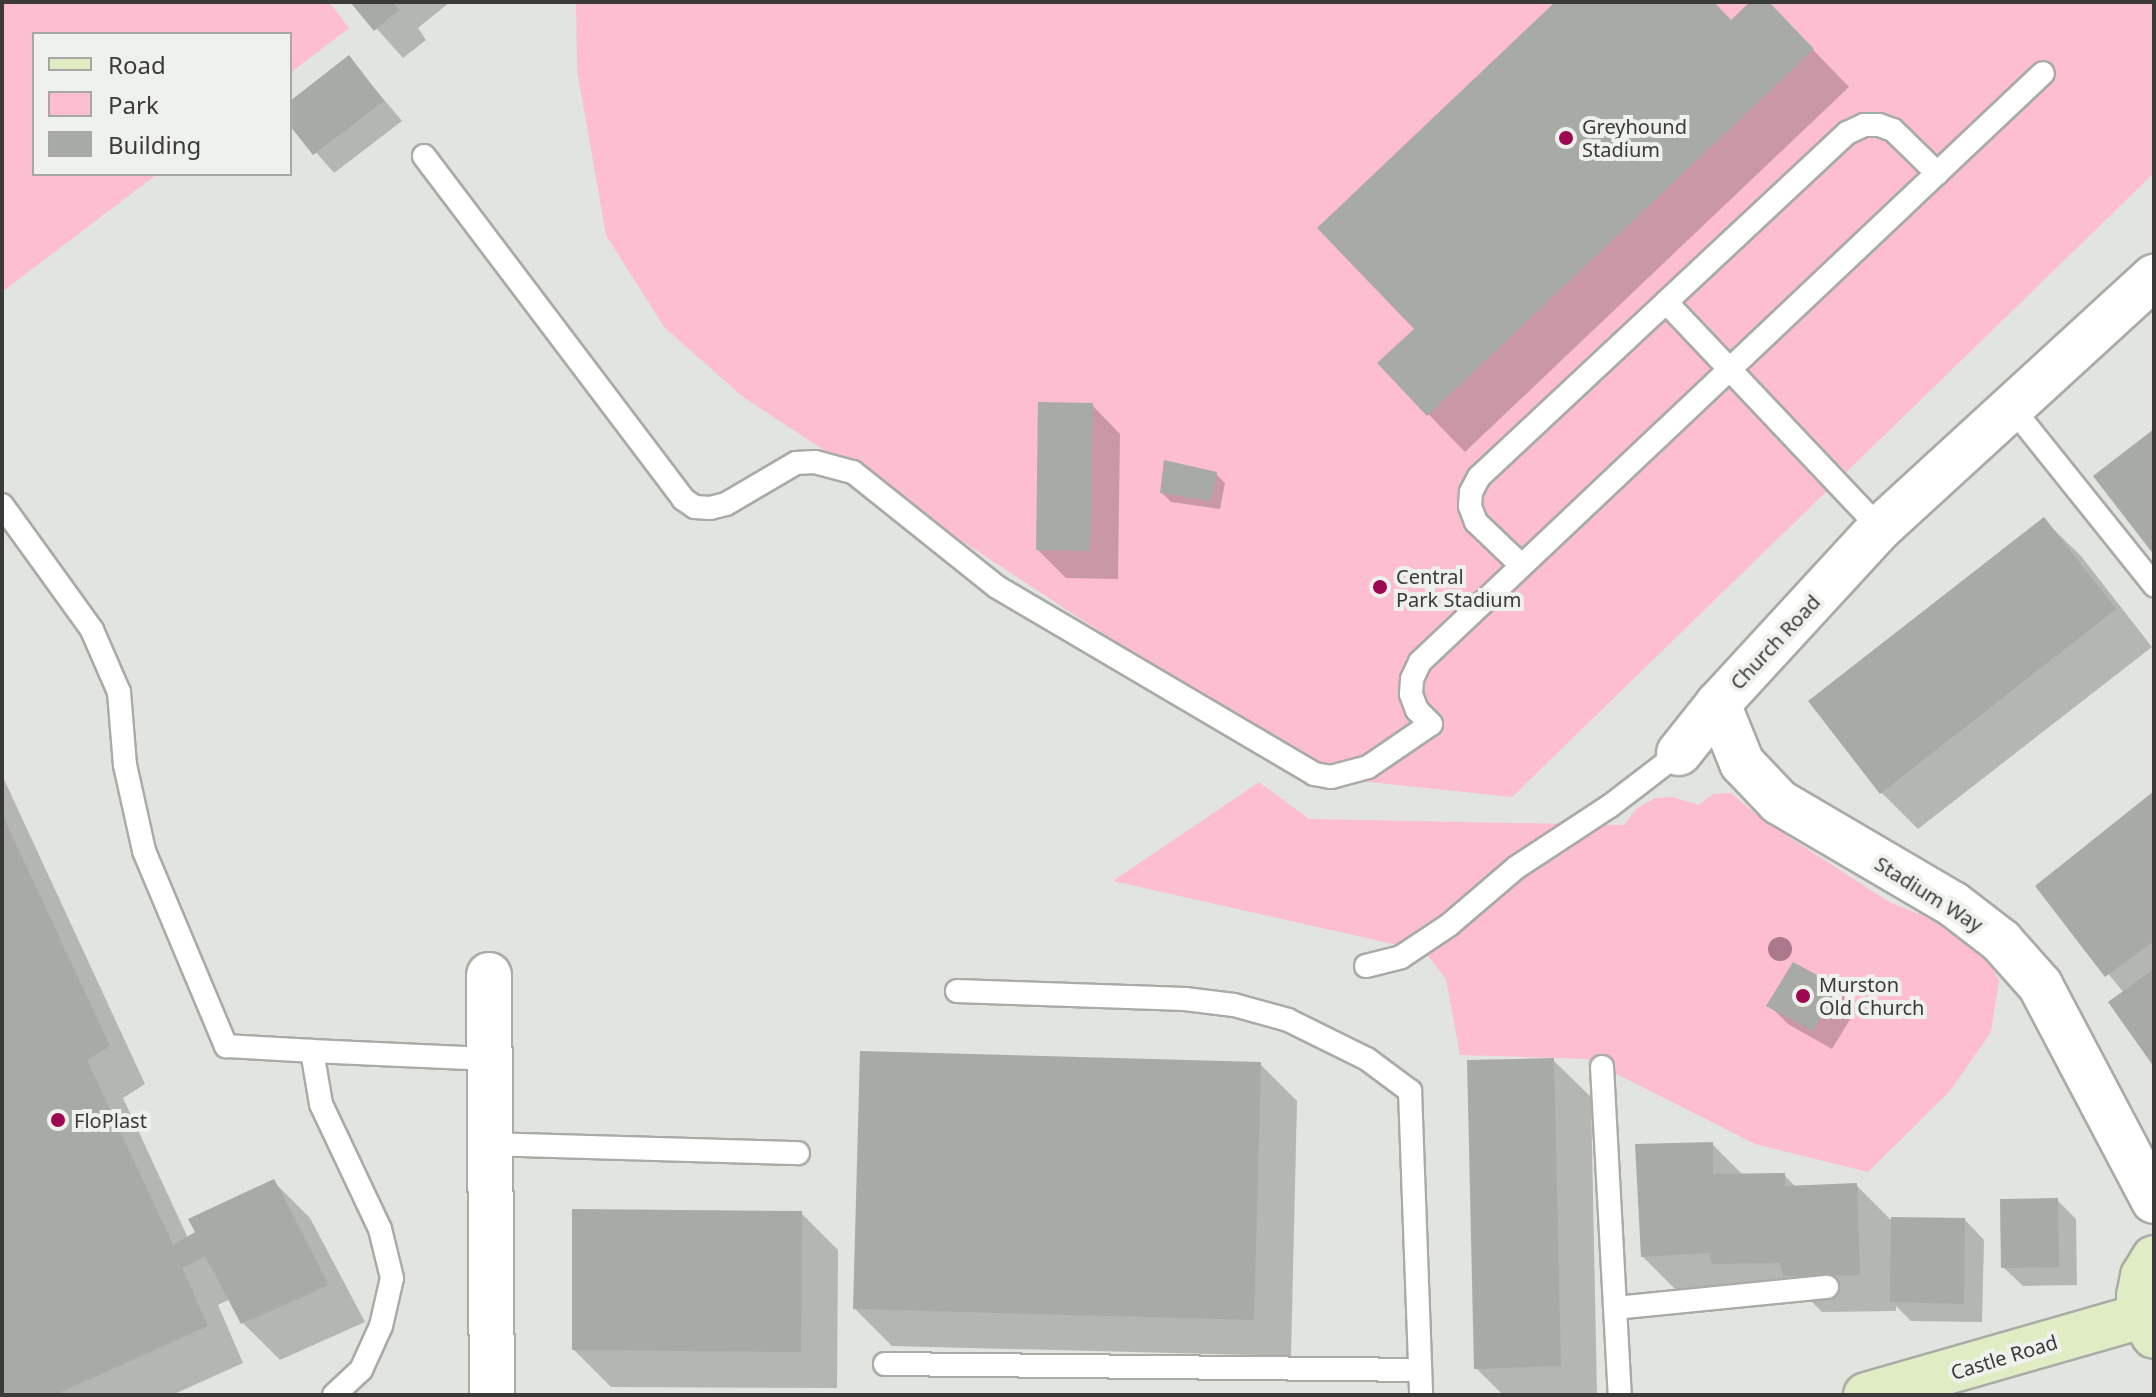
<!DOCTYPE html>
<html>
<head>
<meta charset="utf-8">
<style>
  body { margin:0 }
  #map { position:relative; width:2156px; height:1397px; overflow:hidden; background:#e2e4df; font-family:"Noto Sans",sans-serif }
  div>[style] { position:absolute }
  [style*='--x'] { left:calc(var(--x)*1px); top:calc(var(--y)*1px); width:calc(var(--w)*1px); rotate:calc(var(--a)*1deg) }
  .green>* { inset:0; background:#fdbecf }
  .shadow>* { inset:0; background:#0003 }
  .building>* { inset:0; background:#a8aaa6 }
  .roads { filter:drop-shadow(2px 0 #a9aba7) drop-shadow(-2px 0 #a9aba7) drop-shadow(0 2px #a9aba7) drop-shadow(0 -2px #a9aba7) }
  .service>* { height:22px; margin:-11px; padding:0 11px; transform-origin:11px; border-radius:11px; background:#fff }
  .minor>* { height:44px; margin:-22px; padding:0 22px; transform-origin:22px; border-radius:22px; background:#fff }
  .secondary>* { height:44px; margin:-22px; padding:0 22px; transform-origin:22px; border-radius:22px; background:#dfecc4 }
  .trees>* { width:24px; height:24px; margin:-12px; border-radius:50%; background:#aa798b }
  .dots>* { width:22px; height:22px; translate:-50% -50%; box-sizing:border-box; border:4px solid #eff1ec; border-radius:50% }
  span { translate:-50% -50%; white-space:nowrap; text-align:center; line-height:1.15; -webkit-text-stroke:8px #eff1ec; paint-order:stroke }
  .poi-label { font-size:20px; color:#3a3b39 }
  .left { translate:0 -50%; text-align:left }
  .street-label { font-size:20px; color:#3a3b39 }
  .frame { position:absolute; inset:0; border:4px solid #3a3b39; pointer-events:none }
  .legend { position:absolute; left:32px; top:32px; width:260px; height:144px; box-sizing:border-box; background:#eff1ec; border:2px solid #a7a8a4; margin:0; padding:10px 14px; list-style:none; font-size:24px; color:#3a3b39 }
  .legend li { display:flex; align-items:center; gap:16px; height:40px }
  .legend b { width:40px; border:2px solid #a7a8a4 }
</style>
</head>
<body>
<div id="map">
  <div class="green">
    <div style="clip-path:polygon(2px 2px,329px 2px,349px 28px,290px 73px,290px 34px,34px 34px,34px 174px,157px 174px,2px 292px)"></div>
    <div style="clip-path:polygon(576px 2px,2154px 2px,2154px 173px,1512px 797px,1321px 777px,743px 397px,664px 327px,606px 235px,577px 70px)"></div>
    <div style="clip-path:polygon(1259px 782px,1309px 819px,1624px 825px,1636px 809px,1655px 798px,1673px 797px,1699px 805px,1713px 794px,1731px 793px,1763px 820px,1889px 902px,1969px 934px,1986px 955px,1999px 981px,1991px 1032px,1950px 1091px,1868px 1172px,1755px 1144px,1587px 1059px,1460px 1055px,1446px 979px,1424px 951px,1113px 881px)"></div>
  </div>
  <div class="shadow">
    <div style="clip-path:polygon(353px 2px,450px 2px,418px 28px,426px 40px,403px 58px)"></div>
    <div style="clip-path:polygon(1558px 2px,1713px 2px,1732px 22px,1753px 2px,1767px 2px,1849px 87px,1465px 452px,1380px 364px,1417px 329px)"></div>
    <div style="clip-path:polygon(349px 58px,402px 121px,334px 173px,290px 122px,290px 104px)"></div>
    <div style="clip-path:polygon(1092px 405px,1120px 434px,1118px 579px,1066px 578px,1038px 550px)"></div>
    <div style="clip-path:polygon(1216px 474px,1225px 483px,1220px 509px,1171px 502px,1162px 493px)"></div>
    <div style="clip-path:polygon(2044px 520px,2081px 556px,2152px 647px,1918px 829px,1881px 792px)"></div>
    <div style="clip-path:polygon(2px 775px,145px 1084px,123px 1098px,188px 1238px,273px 1181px,310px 1218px,365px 1322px,280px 1360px,243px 1323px,230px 1299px,218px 1305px,243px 1363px,172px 1395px,2px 1395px)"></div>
    <div style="clip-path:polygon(2154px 794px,2154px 1063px,2124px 993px,2037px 886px)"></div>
    <div style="clip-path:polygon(1837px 989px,1857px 1008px,1832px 1049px,1788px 1024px,1769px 1005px)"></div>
    <div style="clip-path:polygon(1553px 1060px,1591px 1097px,1597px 1395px,1503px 1395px,1476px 1368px)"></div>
    <div style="clip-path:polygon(1260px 1064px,1297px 1101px,1291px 1356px,892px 1346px,855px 1309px)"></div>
    <div style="clip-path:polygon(1712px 1144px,1744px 1176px,1784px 1175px,1797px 1188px,1856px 1185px,1893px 1222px,1965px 1220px,1984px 1240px,1982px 1322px,1911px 1321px,1896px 1306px,1896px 1311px,1822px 1312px,1809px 1299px,1680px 1294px,1643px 1257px)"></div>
    <div style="clip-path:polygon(2057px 1200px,2076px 1219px,2077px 1285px,2023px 1286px,2003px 1267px)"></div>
    <div style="clip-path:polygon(801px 1213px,838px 1250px,837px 1388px,611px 1387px,574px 1350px)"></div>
  </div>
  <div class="building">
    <div style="clip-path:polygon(350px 2px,393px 2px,399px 10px,374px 31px)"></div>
    <div style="clip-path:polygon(1555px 2px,1714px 2px,1731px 20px,1750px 2px,1769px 2px,1814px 49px,1427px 416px,1377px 363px,1414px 329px,1317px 228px)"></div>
    <div style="clip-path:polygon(349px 55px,384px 101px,313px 155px,290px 126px,290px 101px)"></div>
    <div style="clip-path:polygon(1038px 402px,1093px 403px,1090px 551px,1036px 550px)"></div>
    <div style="clip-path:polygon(2154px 429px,2154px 555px,2093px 476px)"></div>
    <div style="clip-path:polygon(1164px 460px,1217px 472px,1211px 501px,1160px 493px)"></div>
    <div style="clip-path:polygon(2044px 517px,2116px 609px,1880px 794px,1808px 701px)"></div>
    <div style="clip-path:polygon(2154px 791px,2154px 941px,2105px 977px,2035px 886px)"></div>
    <div style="clip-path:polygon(2px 814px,110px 1046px,87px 1060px,173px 1245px,195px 1232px,188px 1219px,274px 1179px,329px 1285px,241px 1324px,205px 1256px,182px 1268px,208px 1326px,54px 1395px,2px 1395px)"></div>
    <div style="clip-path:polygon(1793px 962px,1839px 987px,1813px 1031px,1766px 1006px)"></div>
    <div style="clip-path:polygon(2154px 969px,2154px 1067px,2108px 1002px)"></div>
    <div style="clip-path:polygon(860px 1051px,1261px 1062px,1254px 1320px,853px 1309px)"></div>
    <div style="clip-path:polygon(1554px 1058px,1561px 1366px,1474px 1369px,1467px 1060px)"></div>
    <div style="clip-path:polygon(1713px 1142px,1713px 1174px,1785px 1173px,1785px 1186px,1857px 1183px,1860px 1275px,1783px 1276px,1780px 1263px,1712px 1264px,1710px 1253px,1641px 1257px,1635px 1144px)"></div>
    <div style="clip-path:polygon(2058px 1198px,2059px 1267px,2001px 1268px,2000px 1199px)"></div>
    <div style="clip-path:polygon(572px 1209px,802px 1211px,801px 1352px,572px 1350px)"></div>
    <div style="clip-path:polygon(1891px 1217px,1965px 1218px,1964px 1304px,1890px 1302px)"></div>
  </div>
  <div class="roads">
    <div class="service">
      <div style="--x:424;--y:156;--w:430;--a:52.9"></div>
      <div style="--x:683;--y:499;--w:14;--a:34"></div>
      <div style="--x:695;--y:507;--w:15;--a:4"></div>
      <div style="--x:710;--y:508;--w:16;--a:-14"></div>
      <div style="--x:726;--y:504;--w:81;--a:-30.4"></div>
      <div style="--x:796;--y:463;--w:19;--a:-3"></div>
      <div style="--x:815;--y:462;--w:39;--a:15"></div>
      <div style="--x:853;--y:472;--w:184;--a:38.6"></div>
      <div style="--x:997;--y:587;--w:368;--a:30.5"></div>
      <div style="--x:1314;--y:774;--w:17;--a:10"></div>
      <div style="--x:1331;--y:777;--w:38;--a:-15"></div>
      <div style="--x:1368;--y:767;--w:76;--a:-34.3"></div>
      <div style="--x:1431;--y:724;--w:20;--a:-135"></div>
      <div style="--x:1417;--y:710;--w:17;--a:-111"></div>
      <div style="--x:1411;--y:694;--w:15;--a:-86"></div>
      <div style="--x:1412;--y:679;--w:19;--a:-65"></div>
      <div style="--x:1420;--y:662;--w:857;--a:-43.39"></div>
      <div style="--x:1666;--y:302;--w:311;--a:46.6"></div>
      <div style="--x:2013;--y:409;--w:226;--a:51.3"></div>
      <div style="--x:2;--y:505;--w:154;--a:54.2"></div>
      <div style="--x:92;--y:630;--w:68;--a:66.5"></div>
      <div style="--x:119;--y:692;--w:73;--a:85.3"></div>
      <div style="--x:125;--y:765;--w:88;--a:77.5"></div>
      <div style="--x:144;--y:851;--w:212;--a:67.2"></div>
      <div style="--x:226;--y:1046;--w:86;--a:3.3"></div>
      <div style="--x:1521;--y:565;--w:62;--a:-136.3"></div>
      <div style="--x:1476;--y:522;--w:17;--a:-111"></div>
      <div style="--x:1470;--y:506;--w:14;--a:-86"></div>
      <div style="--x:1471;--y:492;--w:17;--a:-62"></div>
      <div style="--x:1479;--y:477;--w:504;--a:-43.07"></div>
      <div style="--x:1847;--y:133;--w:19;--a:-25"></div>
      <div style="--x:1864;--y:125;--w:15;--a:0"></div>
      <div style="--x:1879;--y:125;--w:15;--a:20"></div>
      <div style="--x:1893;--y:130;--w:62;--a:44.3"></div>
      <div style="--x:1366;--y:966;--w:36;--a:-14"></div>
      <div style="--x:1401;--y:957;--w:58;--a:-33.7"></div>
      <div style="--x:1449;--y:925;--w:89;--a:-40.5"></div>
      <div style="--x:1517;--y:867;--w:111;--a:-33.3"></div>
      <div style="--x:1610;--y:806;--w:87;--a:-37.5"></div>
      <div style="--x:957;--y:991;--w:228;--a:2"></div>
      <div style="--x:1185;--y:999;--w:49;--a:7"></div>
      <div style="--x:1234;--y:1005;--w:56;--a:15.5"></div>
      <div style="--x:1288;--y:1020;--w:88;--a:26.3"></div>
      <div style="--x:1367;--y:1059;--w:54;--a:36.7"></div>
      <div style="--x:1410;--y:1091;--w:304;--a:87.9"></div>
      <div style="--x:1602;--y:1067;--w:328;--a:86.9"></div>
      <div style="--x:489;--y:1144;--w:309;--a:1.7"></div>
      <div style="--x:1615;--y:1308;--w:213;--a:-5.7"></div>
      <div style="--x:885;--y:1364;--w:535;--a:0.64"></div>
      <div style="--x:334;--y:1395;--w:37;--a:-43"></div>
      <div style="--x:361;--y:1370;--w:48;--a:-65.6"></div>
      <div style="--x:381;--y:1326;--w:49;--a:-77.1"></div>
      <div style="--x:392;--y:1278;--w:50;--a:-103.8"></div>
      <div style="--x:380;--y:1229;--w:138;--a:-115.3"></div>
      <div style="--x:321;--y:1104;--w:54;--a:-99.6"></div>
      <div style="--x:312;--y:1051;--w:179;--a:2.6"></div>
    </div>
    <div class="minor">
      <div style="--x:1718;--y:704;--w:64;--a:67.9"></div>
      <div style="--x:1742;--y:763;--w:54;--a:46.5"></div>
      <div style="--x:1779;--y:802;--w:202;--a:30.4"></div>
      <div style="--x:1953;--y:904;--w:61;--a:37.6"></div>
      <div style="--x:2001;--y:941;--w:59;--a:48.4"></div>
      <div style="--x:2040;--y:985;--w:244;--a:62.2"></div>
      <div style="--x:1679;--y:753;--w:63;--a:-51.5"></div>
      <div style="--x:1718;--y:704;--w:239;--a:-47.4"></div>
      <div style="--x:1880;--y:528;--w:372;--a:-42.5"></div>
      <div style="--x:489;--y:975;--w:420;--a:89.6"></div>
    </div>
    <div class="secondary">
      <div style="--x:2154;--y:1258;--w:21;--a:121"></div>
      <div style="--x:2143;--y:1276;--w:20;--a:101"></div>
      <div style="--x:2139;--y:1296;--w:20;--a:81"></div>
      <div style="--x:2142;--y:1316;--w:23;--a:59"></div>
      <div style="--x:1866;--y:1395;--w:287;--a:-16"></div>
    </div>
  </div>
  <div class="trees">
    <div style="left:1780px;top:949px"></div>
  </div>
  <div class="dots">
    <div style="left:1566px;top:138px;background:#9e0852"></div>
    <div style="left:1380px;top:587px;background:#9e0852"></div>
    <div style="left:1803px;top:996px;background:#9e0852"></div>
    <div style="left:58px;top:1120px;background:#9e0852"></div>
  </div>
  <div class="poi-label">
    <span class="left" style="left:1582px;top:138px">Greyhound<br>Stadium</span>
    <span class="left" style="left:1396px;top:588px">Central<br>Park Stadium</span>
    <span class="left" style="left:1819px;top:996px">Murston<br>Old Church</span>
    <span class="left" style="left:74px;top:1120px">FloPlast</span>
  </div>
  <div class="street-label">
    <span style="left:1775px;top:642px;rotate:-47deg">Church Road</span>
    <span style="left:1929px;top:894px;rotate:32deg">Stadium Way</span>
    <span style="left:2004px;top:1357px;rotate:-17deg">Castle Road</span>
  </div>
  <div class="frame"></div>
  <ul class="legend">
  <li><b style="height:10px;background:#dfecc4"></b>Road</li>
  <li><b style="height:22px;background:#fdbecf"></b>Park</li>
  <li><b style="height:22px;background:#a8aaa6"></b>Building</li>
  </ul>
</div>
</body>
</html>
